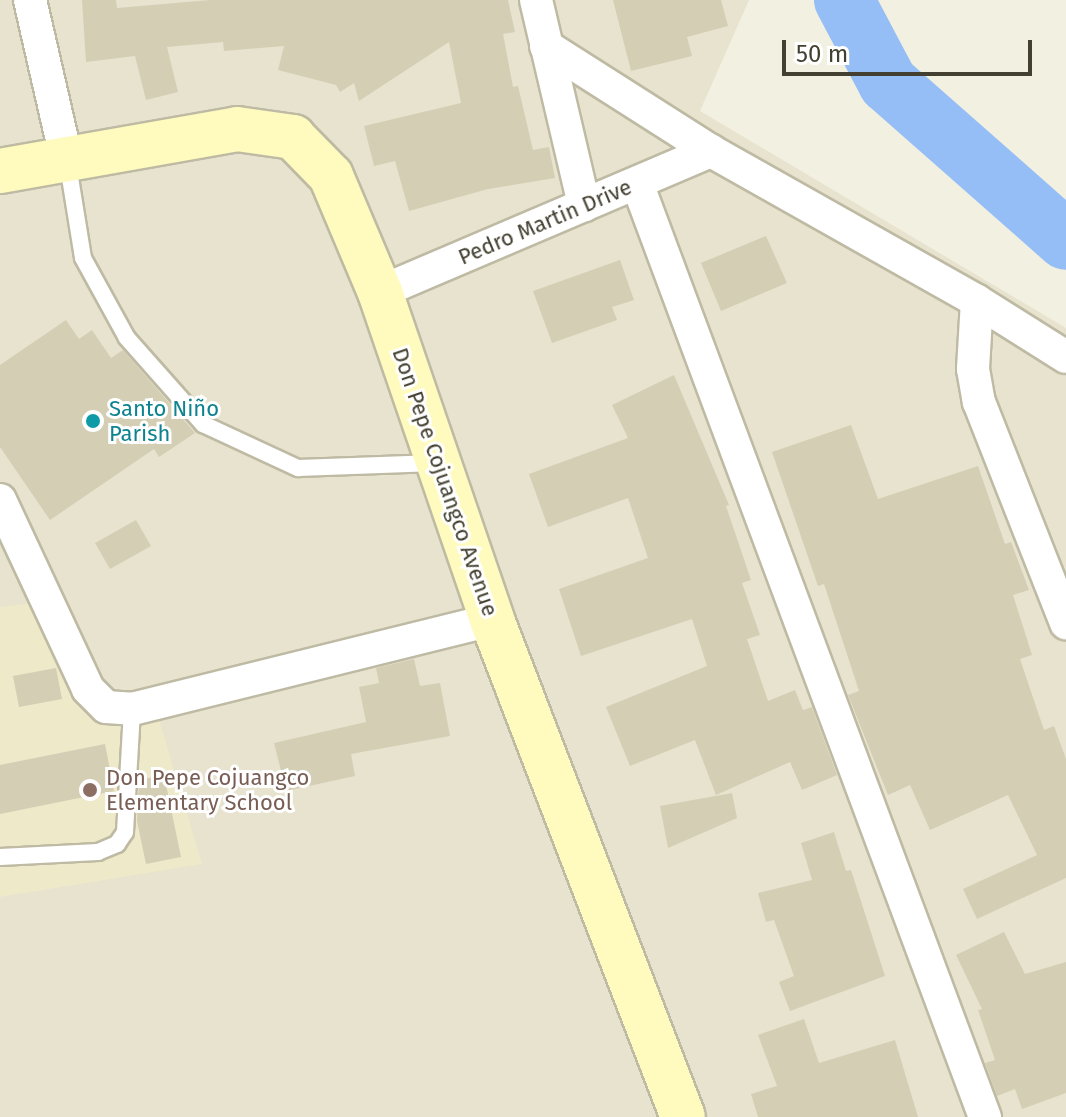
<!DOCTYPE html>
<html>
<head>
<meta charset="utf-8">
<style>
  body { margin:0 }
  #map { position:relative; width:1066px; height:1117px; overflow:hidden; background:#f2f0e1; font-family:"Fira Sans",sans-serif }
  div>[style] { position:absolute }
  [style*='--x'] { left:calc(var(--x)*1px); top:calc(var(--y)*1px); width:calc(var(--w)*1px); rotate:calc(var(--a)*1deg) }
  .residential>* { inset:0; background:#e7e3ce }
  .education>* { inset:0; background:#ede9c9 }
  .river>* { height:60px; margin:-30px; padding:0 30px; transform-origin:30px; border-radius:30px; background:#96bef6 }
  .building>* { inset:0; background:#d4ceb5 }
  .roads { filter:drop-shadow(2px 0 #bebaa3) drop-shadow(-2px 0 #bebaa3) drop-shadow(0 2px #bebaa3) drop-shadow(0 -2px #bebaa3) }
  .lane>* { height:16px; margin:-8px; padding:0 8px; transform-origin:8px; border-radius:8px; background:#fff }
  .street>* { height:32px; margin:-16px; padding:0 16px; transform-origin:16px; border-radius:16px; background:#fff }
  .secondary>* { height:44px; margin:-22px; padding:0 22px; transform-origin:22px; border-radius:22px; background:#fffbbe }
  .dots>* { width:22px; height:22px; translate:-50% -50%; box-sizing:border-box; border:4px solid #fff; border-radius:50% }
  span { translate:-50% -50%; white-space:nowrap; text-align:center; line-height:1.15; -webkit-text-stroke:6px #fff; paint-order:stroke }
  .street-label { font-size:22px; color:#444031 }
  .culture-label { font-size:22px; color:#0d838f }
  .left { translate:0 -50%; text-align:left }
  .education-label { font-size:22px; color:#785e54 }
  .scale { position:absolute; left:782px; top:40px; width:250px; height:36px; box-sizing:border-box; border:4px solid #444031; border-top:0; padding-left:10px; font-size:24px; line-height:28px; white-space:nowrap; color:#444031; -webkit-text-stroke:6px #fff; paint-order:stroke }
</style>
</head>
<body>
<div id="map">
  <div class="residential">
    <div style="clip-path:polygon(0 0,749px 0,700px 111px,1066px 328px,1066px 1117px,0 1117px)"></div>
  </div>
  <div class="education">
    <div style="clip-path:polygon(33px 603px,80px 707px,158px 716px,202px 864px,0 897px,0 607px)"></div>
  </div>
  <div class="river">
    <div style="--x:844;--y:0;--w:94;--a:62.1"></div>
    <div style="--x:888;--y:83;--w:237;--a:41.4"></div>
  </div>
  <div class="building">
    <div style="clip-path:polygon(82px 0,116px 0,117px 8px,210px 0,508px 0,515px 32px,503px 34px,513px 87px,518px 86px,533px 150px,549px 147px,555px 178px,488px 189px,409px 211px,395px 161px,374px 166px,364px 126px,461px 103px,449px 42px,359px 101px,354px 83px,340px 92px,336px 85px,278px 70px,284px 46px,224px 51px,223px 42px,167px 47px,178px 92px,146px 100px,135px 56px,86px 62px)"></div>
    <div style="clip-path:polygon(613px 0,721px 0,728px 26px,687px 37px,692px 56px,631px 71px)"></div>
    <div style="clip-path:polygon(766px 236px,787px 283px,721px 311px,701px 263px)"></div>
    <div style="clip-path:polygon(620px 260px,634px 300px,612px 307px,617px 320px,552px 343px,533px 291px)"></div>
    <div style="clip-path:polygon(66px 320px,79px 339px,92px 330px,111px 358px,123px 350px,195px 433px,159px 457px,154px 449px,50px 520px,0 447px,0 365px)"></div>
    <div style="clip-path:polygon(674px 375px,729px 505px,726px 506px,751px 580px,742px 583px,760px 635px,747px 639px,768px 701px,795px 690px,803px 710px,812px 707px,837px 775px,802px 790px,790px 762px,716px 795px,695px 740px,630px 766px,606px 707px,707px 666px,692px 619px,581px 656px,559px 589px,648px 558px,628px 498px,548px 527px,529px 474px,628px 438px,612px 405px)"></div>
    <div style="clip-path:polygon(851px 425px,878px 499px,978px 466px,1005px 544px,1011px 542px,1029px 590px,1013px 595px,1032px 655px,1020px 659px,1044px 730px,1054px 726px,1066px 759px,1066px 878px,977px 919px,963px 889px,1037px 855px,1008px 795px,930px 830px,910px 785px,888px 795px,848px 695px,859px 691px,824px 584px,818px 586px,772px 452px)"></div>
    <div style="clip-path:polygon(136px 520px,151px 546px,110px 569px,95px 543px)"></div>
    <div style="clip-path:polygon(414px 659px,420px 686px,440px 683px,450px 736px,351px 754px,355px 776px,286px 791px,274px 743px,366px 722px,359px 687px,379px 683px,376px 668px)"></div>
    <div style="clip-path:polygon(56px 668px,62px 699px,19px 707px,13px 676px)"></div>
    <div style="clip-path:polygon(105px 744px,114px 791px,0 814px,0 765px)"></div>
    <div style="clip-path:polygon(164px 775px,181px 857px,146px 864px,137px 821px,139px 780px)"></div>
    <div style="clip-path:polygon(732px 793px,737px 818px,668px 848px,660px 806px)"></div>
    <div style="clip-path:polygon(834px 832px,846px 871px,851px 870px,885px 976px,790px 1011px,779px 982px,794px 976px,774px 920px,766px 922px,758px 893px,812px 880px,801px 843px)"></div>
    <div style="clip-path:polygon(1004px 932px,1025px 974px,1066px 962px,1066px 1093px,1022px 1109px,1015px 1089px,997px 1096px,985px 1063px,995px 1060px,978px 1010px,982px 1009px,956px 955px)"></div>
    <div style="clip-path:polygon(804px 1019px,819px 1063px,895px 1040px,918px 1117px,758px 1117px,751px 1094px,777px 1086px,758px 1035px)"></div>
  </div>
  <div class="roads">
    <div class="lane">
      <div style="--x:67;--y:159;--w:100;--a:80.8"></div>
      <div style="--x:83;--y:258;--w:91;--a:61.2"></div>
      <div style="--x:127;--y:338;--w:115;--a:48.5"></div>
      <div style="--x:203;--y:424;--w:105;--a:24.9"></div>
      <div style="--x:298;--y:468;--w:138;--a:-2.1"></div>
      <div style="--x:0;--y:857;--w:98;--a:-2.9"></div>
      <div style="--x:98;--y:852;--w:21;--a:-23"></div>
      <div style="--x:117;--y:844;--w:14;--a:-56"></div>
      <div style="--x:125;--y:832;--w:123;--a:-86.7"></div>
    </div>
    <div class="street">
      <div style="--x:30;--y:0;--w:161;--a:77.1"></div>
      <div style="--x:536;--y:0;--w:211;--a:76.8"></div>
      <div style="--x:546;--y:46;--w:196;--a:32.5"></div>
      <div style="--x:711;--y:151;--w:305;--a:29.4"></div>
      <div style="--x:977;--y:301;--w:105;--a:32.2"></div>
      <div style="--x:637;--y:183;--w:997;--a:69.57"></div>
      <div style="--x:380;--y:292;--w:360;--a:-23.1"></div>
      <div style="--x:977;--y:301;--w:68;--a:93.4"></div>
      <div style="--x:973;--y:369;--w:34;--a:80"></div>
      <div style="--x:979;--y:402;--w:238;--a:68.5"></div>
      <div style="--x:0;--y:500;--w:208;--a:65"></div>
      <div style="--x:88;--y:689;--w:25;--a:45"></div>
      <div style="--x:106;--y:707;--w:26;--a:4"></div>
      <div style="--x:132;--y:709;--w:371;--a:-13.9"></div>
    </div>
    <div class="secondary">
      <div style="--x:0;--y:171;--w:241;--a:-10"></div>
      <div style="--x:237;--y:129;--w:57;--a:8.1"></div>
      <div style="--x:293;--y:137;--w:54;--a:45.7"></div>
      <div style="--x:331;--y:176;--w:126;--a:67.1"></div>
      <div style="--x:380;--y:292;--w:347;--a:71.1"></div>
      <div style="--x:492;--y:620;--w:532;--a:68.98"></div>
    </div>
  </div>
  <div class="dots">
    <div style="left:93px;top:421px;background:#0f9aa8"></div>
    <div style="left:90px;top:790px;background:#8d6e63"></div>
  </div>
  <div class="street-label">
    <span style="left:545px;top:222px;rotate:-23deg">Pedro Martin Drive</span>
    <span style="left:445px;top:482px;rotate:71deg">Don Pepe Cojuangco Avenue</span>
  </div>
  <div class="culture-label">
    <span class="left" style="left:109px;top:421px">Santo Niño<br>Parish</span>
  </div>
  <div class="education-label">
    <span class="left" style="left:106px;top:790px">Don Pepe Cojuangco<br>Elementary School</span>
  </div>
  <div class="scale">50 m</div>
</div>
</body>
</html>
